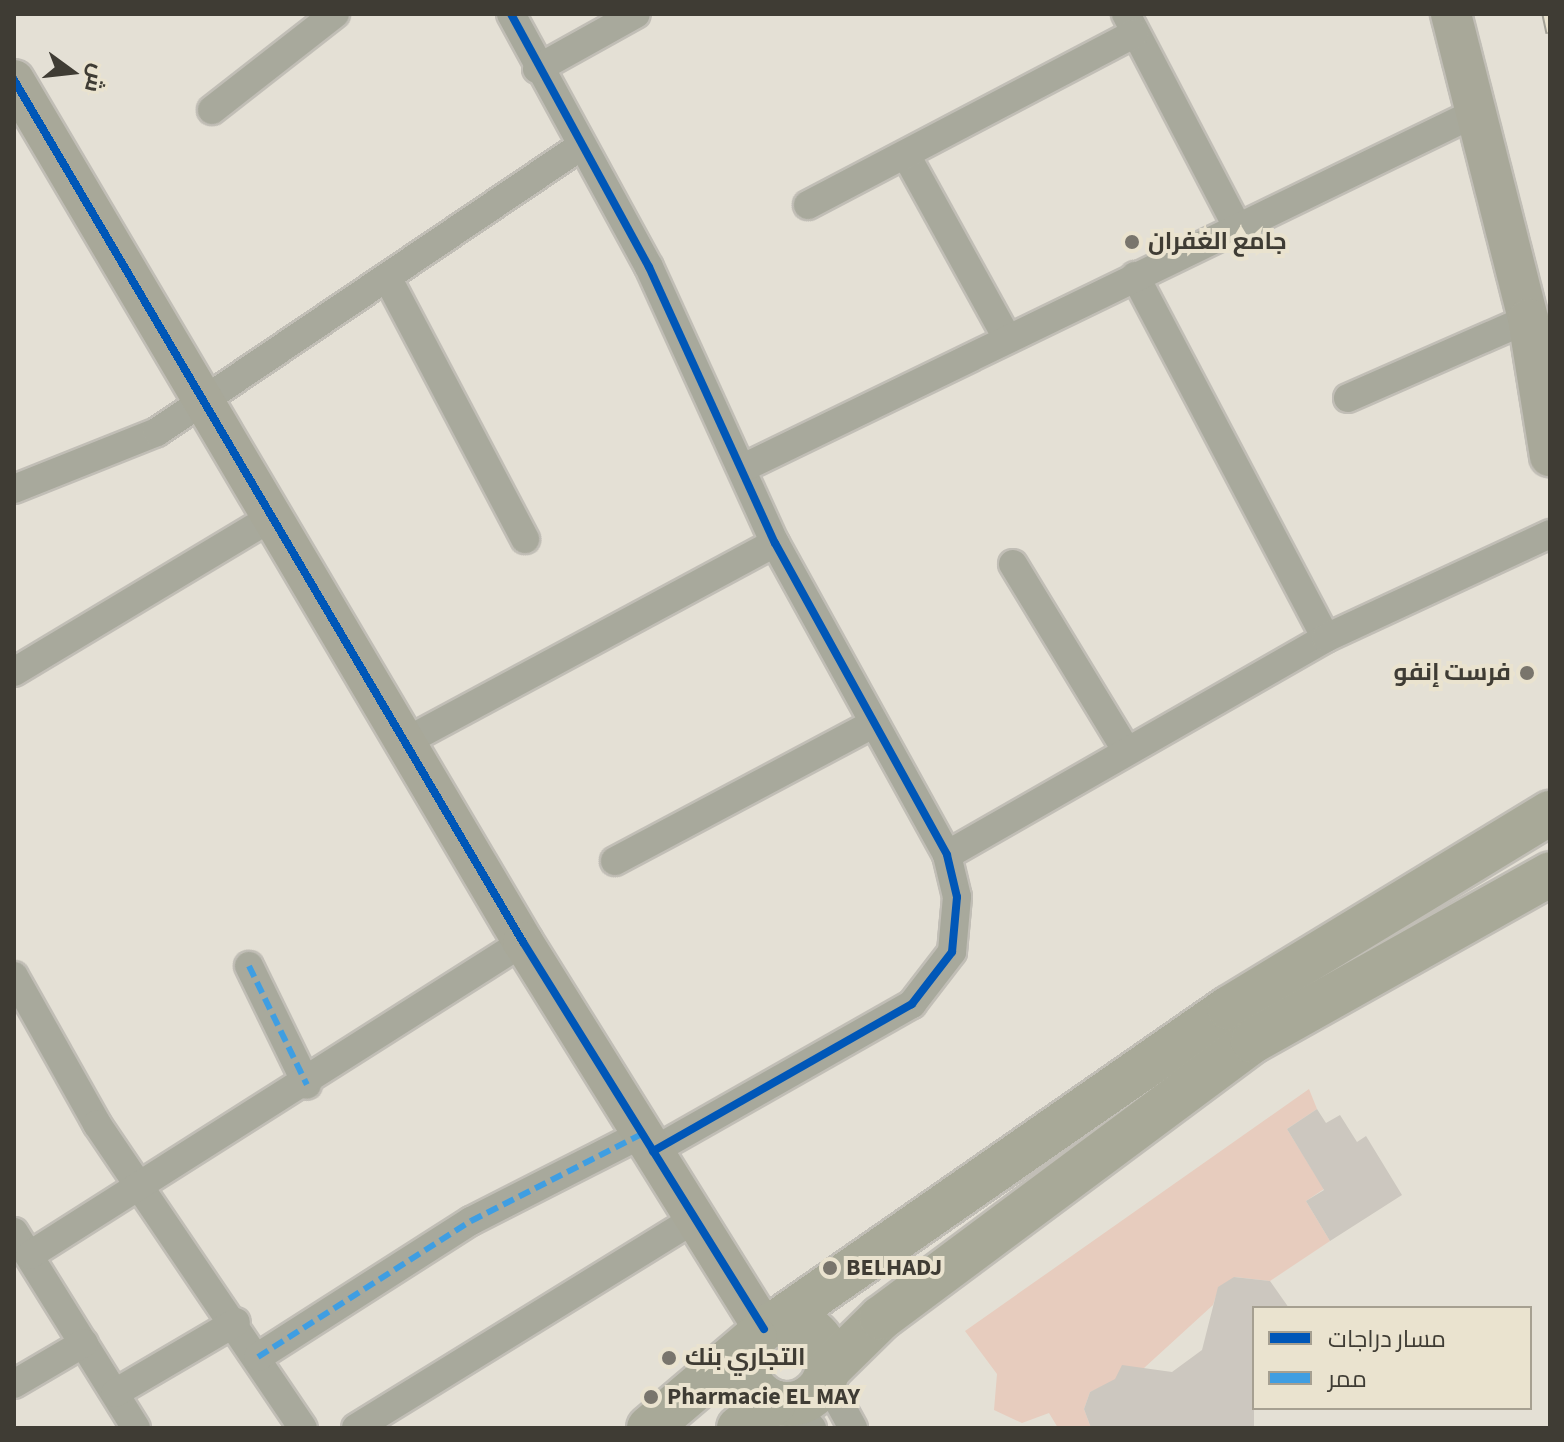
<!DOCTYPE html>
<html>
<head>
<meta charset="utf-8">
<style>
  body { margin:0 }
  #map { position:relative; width:1564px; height:1442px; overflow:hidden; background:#e4e0d5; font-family:"Source Sans 3",Cairo,sans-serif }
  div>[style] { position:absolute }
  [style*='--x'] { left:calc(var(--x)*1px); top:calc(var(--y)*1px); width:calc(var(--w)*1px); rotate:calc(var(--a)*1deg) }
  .green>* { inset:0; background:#e7ccbe }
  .building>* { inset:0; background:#ccc7bf }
  .roads { filter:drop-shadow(2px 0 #c1beb6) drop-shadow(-2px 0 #c1beb6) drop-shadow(0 2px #c1beb6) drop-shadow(0 -2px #c1beb6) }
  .street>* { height:28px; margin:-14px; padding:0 14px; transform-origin:14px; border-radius:14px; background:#a8a99c }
  .secondary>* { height:40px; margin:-20px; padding:0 20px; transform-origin:20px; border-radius:20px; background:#a8a899 }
  .primary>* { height:44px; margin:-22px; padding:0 22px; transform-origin:22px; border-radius:22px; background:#a8a998 }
  .primary>.ring { margin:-22px; padding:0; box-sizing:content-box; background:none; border:44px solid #a8a998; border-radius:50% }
  .rail>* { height:9px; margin-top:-4.5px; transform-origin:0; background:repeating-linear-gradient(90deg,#eae3cf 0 18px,#a2a095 0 36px); box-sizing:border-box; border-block:2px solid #a2a095 }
  .quiet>* { height:6px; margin-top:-3px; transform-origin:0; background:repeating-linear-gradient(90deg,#3f9ee2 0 12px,transparent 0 18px) }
  .cycleway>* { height:8px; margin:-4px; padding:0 4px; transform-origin:4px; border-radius:4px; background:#0057b8 }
  .dots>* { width:22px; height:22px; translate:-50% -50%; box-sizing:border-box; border:4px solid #eae3cf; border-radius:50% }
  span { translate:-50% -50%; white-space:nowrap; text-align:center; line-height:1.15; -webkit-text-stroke:8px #eae3cf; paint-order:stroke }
  .poi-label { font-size:24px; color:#3f3c34; font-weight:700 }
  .left { translate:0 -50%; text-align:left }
  .right { translate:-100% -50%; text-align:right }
  .frame { position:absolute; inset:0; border:16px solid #3f3c34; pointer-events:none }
  .legend { position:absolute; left:1252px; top:1306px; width:280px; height:104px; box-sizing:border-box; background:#eae3cf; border:2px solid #a6a091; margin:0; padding:10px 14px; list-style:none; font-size:24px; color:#3f3c34 }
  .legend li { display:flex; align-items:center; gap:16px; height:40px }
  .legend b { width:40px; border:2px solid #a6a091 }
  .north { position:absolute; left:32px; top:32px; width:80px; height:80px; -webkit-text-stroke:6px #eae3cf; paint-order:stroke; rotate:105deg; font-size:22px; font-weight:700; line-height:32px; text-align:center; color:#3f3c34 }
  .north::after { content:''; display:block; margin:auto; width:28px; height:36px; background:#3f3c34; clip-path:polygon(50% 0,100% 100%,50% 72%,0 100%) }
</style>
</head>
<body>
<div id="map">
  <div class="green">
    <div style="clip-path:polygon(1309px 1089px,1317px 1109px,1287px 1129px,1324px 1189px,1306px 1201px,1330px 1241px,1270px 1281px,1235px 1277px,1219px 1287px,1213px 1305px,1144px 1368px,1090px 1392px,1084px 1409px,1091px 1428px,1058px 1428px,1049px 1413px,1022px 1423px,994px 1410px,997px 1374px,965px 1331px)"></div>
  </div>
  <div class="building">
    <div style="clip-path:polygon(1317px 1109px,1326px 1123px,1340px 1115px,1357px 1142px,1366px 1136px,1402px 1195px,1330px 1241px,1306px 1201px,1324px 1190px,1287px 1129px)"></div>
    <div style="clip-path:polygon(1234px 1277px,1270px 1281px,1289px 1308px,1254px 1308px,1254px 1428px,1091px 1428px,1084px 1409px,1090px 1392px,1115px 1379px,1122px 1365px,1172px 1372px,1202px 1350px,1218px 1287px)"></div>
  </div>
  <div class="roads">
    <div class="street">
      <div style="--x:511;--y:14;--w:288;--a:61.4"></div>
      <div style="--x:649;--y:267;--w:303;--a:65.5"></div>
      <div style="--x:775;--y:543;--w:356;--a:61.1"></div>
      <div style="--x:947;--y:855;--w:43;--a:76.6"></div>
      <div style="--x:957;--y:897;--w:55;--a:95.2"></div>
      <div style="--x:952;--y:952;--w:66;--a:127.6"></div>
      <div style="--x:912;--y:1004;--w:298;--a:150.4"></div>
      <div style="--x:1126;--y:14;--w:237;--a:62.4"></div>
      <div style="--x:537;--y:69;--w:113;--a:-29.1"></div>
      <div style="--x:212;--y:110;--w:156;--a:-38"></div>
      <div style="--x:906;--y:155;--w:209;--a:61.1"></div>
      <div style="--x:808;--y:205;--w:369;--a:-27.7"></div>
      <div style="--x:1135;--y:276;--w:409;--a:62.2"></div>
      <div style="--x:388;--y:279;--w:294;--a:62.2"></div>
      <div style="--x:1348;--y:398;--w:197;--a:-23.7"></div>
      <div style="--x:743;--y:468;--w:816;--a:-25.87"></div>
      <div style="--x:14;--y:489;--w:154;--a:-21.7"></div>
      <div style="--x:157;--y:432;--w:508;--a:-34"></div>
      <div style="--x:1013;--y:564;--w:218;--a:58.7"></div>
      <div style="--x:14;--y:672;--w:303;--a:-31"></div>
      <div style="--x:405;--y:742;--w:420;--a:-28.3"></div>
      <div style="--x:947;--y:855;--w:437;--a:-29.8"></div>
      <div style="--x:1326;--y:638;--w:247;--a:-24.9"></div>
      <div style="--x:615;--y:861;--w:293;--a:-28"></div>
      <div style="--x:249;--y:966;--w:132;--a:64"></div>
      <div style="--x:14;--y:976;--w:170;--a:60.7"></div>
      <div style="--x:97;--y:1124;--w:367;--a:55.9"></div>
      <div style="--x:14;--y:1232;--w:231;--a:58.1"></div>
      <div style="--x:30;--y:1255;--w:584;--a:-32.41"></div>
      <div style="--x:258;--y:1357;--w:253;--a:-32.6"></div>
      <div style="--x:471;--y:1221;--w:192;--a:-27"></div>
      <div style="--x:825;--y:1377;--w:58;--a:61.2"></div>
      <div style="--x:14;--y:1384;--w:81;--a:-30.4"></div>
      <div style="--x:115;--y:1393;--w:140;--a:-30.4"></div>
      <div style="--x:791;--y:1404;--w:32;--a:49"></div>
      <div style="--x:356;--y:1428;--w:398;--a:-31.7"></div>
    </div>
    <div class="secondary">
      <div style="--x:1451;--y:14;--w:315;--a:75.8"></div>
      <div style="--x:1528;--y:319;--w:139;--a:80.9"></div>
      <div style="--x:14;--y:80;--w:1001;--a:59.44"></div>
      <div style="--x:523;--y:942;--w:456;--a:58.1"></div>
    </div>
    <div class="primary">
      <div class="ring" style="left:746px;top:1322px;width:38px;height:38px"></div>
      <div style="--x:774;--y:1324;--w:554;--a:-34.78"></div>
      <div style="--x:1229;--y:1008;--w:376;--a:-31.3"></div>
      <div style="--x:827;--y:1371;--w:76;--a:-44.5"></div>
      <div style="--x:881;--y:1318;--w:464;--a:-36.7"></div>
      <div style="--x:1253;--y:1041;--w:341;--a:-29.3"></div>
      <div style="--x:649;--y:1428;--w:139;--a:-40.3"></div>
      <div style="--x:739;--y:1428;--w:44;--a:-35.8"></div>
    </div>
  </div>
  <div class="rail">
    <div style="--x:1546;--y:14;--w:19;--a:78"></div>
  </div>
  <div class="quiet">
    <div style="--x:249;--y:966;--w:132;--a:64"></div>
    <div style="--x:258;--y:1357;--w:253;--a:-32.6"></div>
    <div style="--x:471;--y:1221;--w:192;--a:-27"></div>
  </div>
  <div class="cycleway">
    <div style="--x:511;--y:14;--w:288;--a:61.4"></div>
    <div style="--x:649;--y:267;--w:303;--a:65.5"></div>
    <div style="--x:775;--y:543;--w:356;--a:61.1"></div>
    <div style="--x:947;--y:855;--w:43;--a:76.6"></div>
    <div style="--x:957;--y:897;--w:55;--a:95.2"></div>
    <div style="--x:952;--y:952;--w:66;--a:127.6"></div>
    <div style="--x:912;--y:1004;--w:298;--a:150.4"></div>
    <div style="--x:14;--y:80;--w:1001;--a:59.44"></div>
    <div style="--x:523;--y:942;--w:456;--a:58.1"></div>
  </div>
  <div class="dots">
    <div style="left:1132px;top:242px;background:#79756c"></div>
    <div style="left:1527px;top:673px;background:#79756c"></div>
    <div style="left:830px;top:1268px;background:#79756c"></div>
    <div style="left:669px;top:1358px;background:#79756c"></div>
    <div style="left:651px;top:1397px;background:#79756c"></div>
  </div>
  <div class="poi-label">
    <span class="left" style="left:1148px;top:242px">جامع الغفران</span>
    <span class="right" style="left:1511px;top:673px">فرست إنفو</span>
    <span class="left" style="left:846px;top:1268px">BELHADJ</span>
    <span class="left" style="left:685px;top:1358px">التجاري بنك</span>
    <span class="left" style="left:667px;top:1397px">Pharmacie EL MAY</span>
  </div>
  <div class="frame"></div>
  <ul class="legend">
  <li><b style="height:10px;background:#0057b8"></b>مسار دراجات</li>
  <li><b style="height:10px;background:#3f9ee2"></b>ممر</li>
  </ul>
  <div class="north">ش</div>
</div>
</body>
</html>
